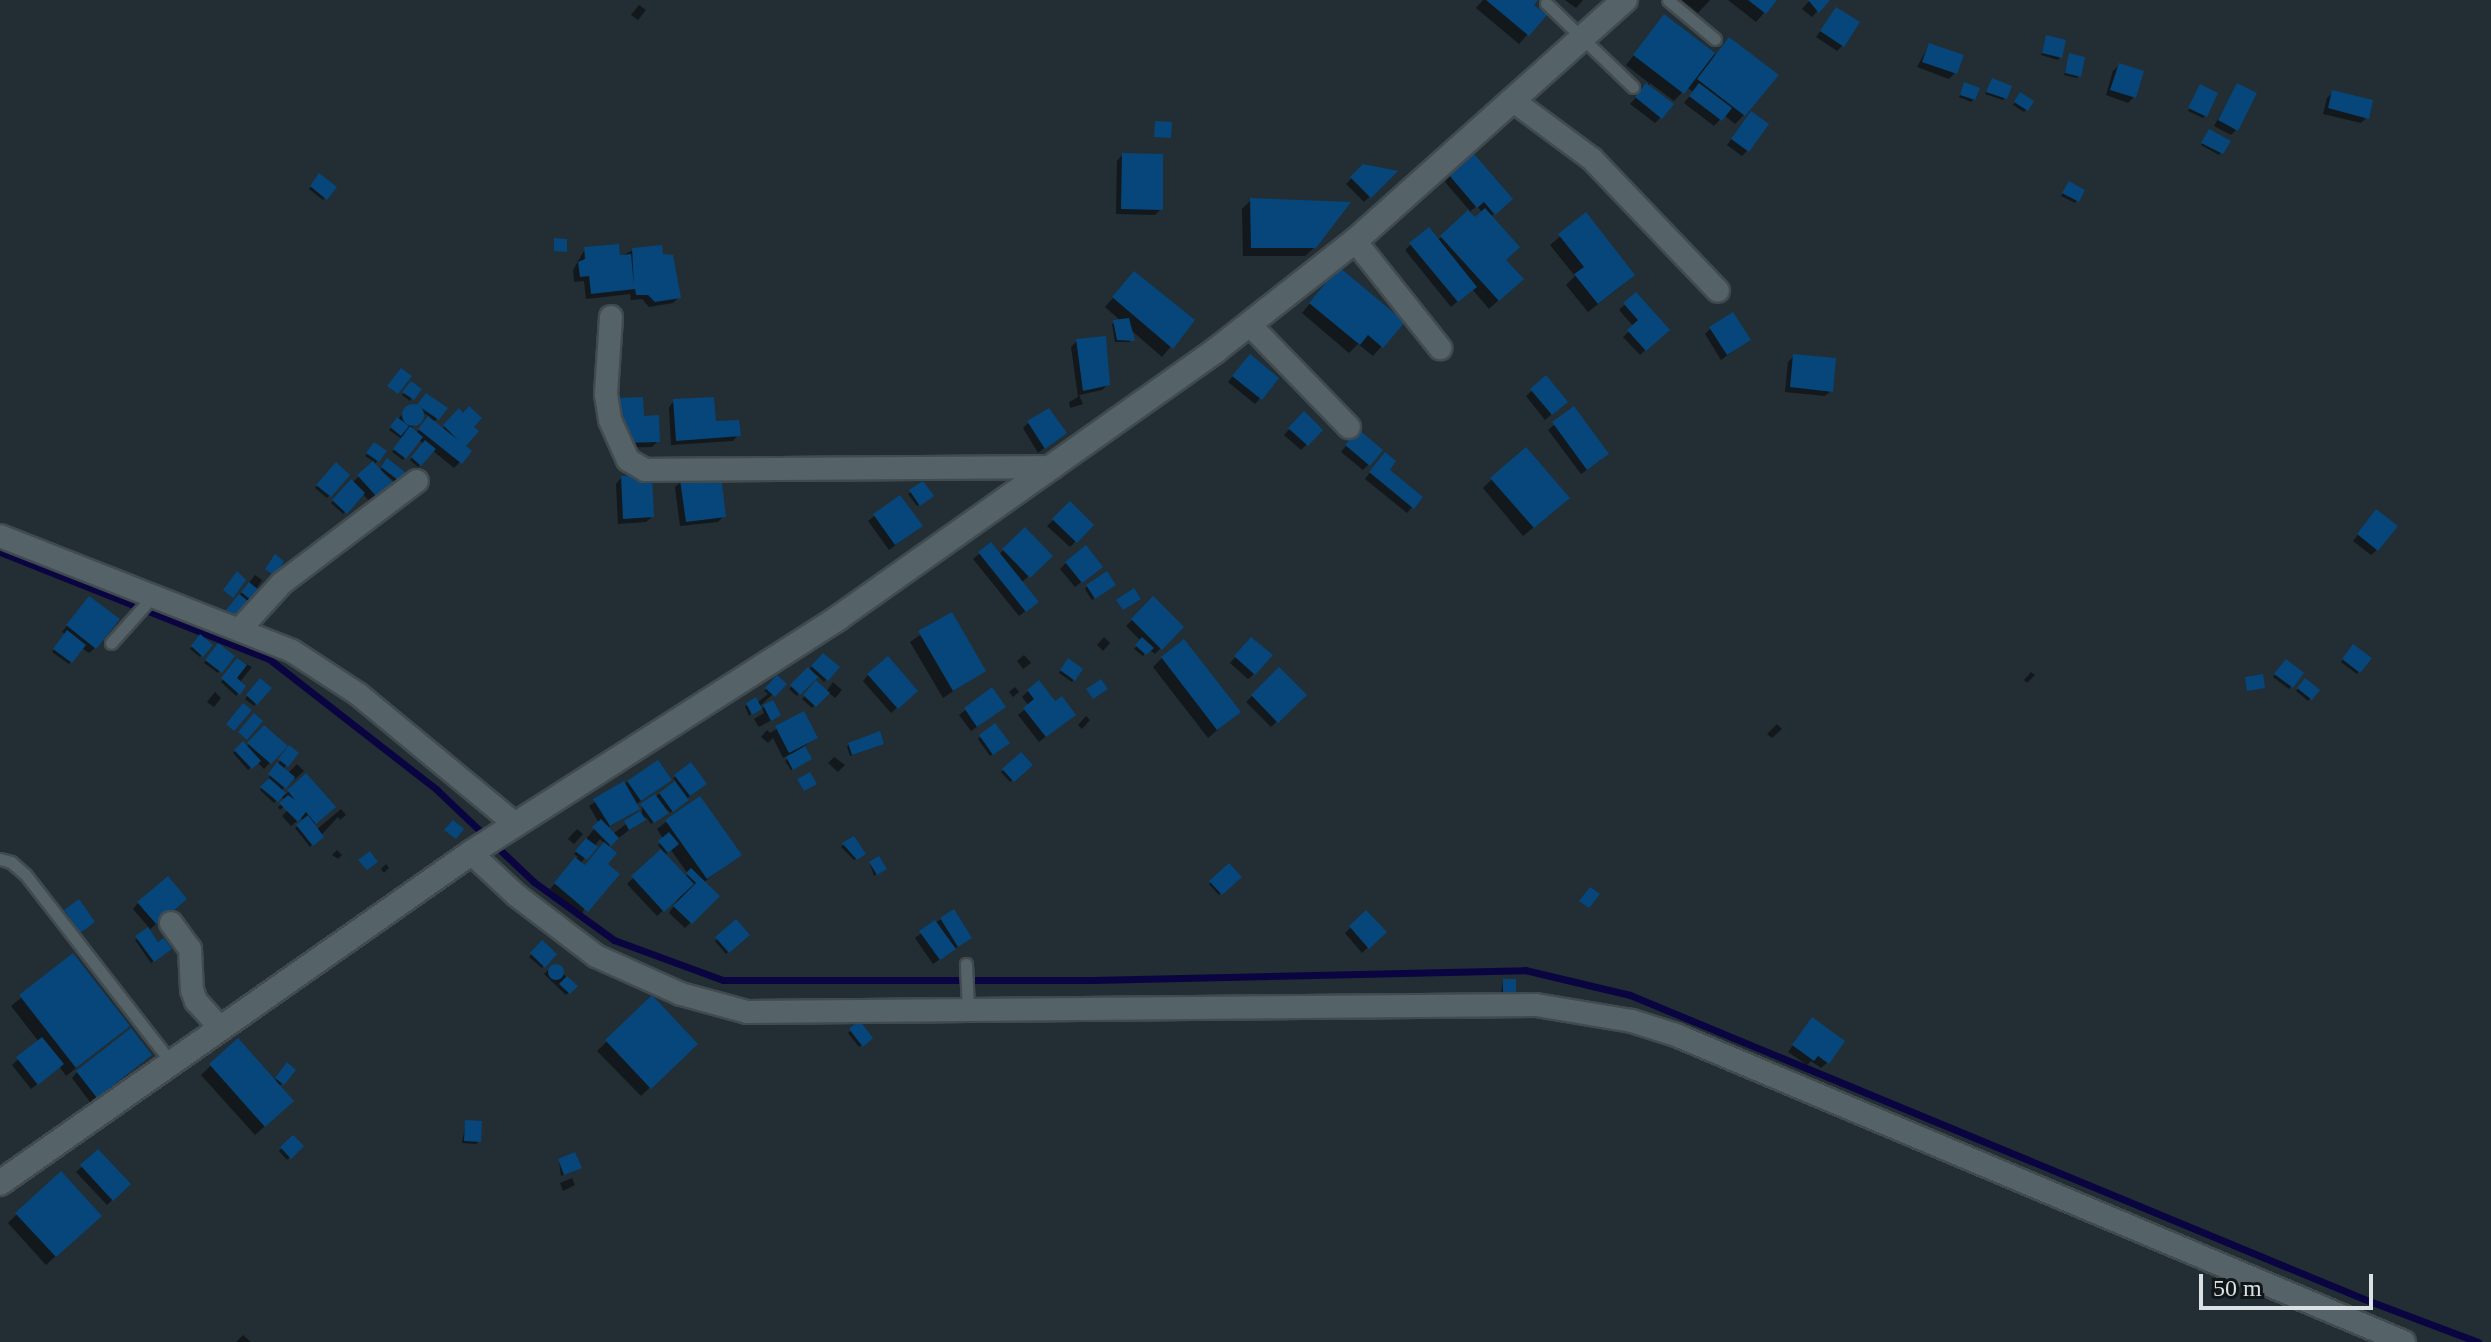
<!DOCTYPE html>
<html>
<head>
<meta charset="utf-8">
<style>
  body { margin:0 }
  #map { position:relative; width:2491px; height:1342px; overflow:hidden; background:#222e33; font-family:Georgia,serif }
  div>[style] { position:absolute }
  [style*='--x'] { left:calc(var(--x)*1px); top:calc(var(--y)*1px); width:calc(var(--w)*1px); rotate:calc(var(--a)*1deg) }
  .shadow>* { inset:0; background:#0007 }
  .stream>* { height:7px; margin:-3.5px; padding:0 3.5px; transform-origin:3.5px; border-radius:3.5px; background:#0a0541 }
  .building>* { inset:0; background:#06467a }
  .round { border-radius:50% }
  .roads { filter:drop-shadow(2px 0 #414b4f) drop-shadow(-2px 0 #414b4f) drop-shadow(0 2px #414b4f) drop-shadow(0 -2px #414b4f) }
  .lane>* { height:11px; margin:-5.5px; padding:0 5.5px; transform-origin:5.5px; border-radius:5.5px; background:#556268 }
  .street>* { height:22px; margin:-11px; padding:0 11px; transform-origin:11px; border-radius:11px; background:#556268 }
  .secondary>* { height:24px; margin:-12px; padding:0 12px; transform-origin:12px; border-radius:12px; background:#556268 }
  span { translate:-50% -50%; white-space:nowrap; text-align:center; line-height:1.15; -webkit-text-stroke:7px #101517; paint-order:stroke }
  .scale { position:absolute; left:2199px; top:1274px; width:174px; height:36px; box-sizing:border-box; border:4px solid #d9e1e4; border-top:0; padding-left:10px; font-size:24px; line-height:28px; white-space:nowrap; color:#d9e1e4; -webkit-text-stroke:6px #101517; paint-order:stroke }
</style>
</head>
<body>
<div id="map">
  <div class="shadow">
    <div style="clip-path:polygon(1483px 0,1536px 0,1531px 5px,1544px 15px,1519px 44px,1476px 8px)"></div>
    <div style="clip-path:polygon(1565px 0,1583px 0,1576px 8px)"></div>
    <div style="clip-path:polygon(1682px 0,1710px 0,1698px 13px)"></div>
    <div style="clip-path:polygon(1728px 0,1775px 0,1756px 22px)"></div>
    <div style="clip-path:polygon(1810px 0,1827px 0,1812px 17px,1802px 9px)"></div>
    <div style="clip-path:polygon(639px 5px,646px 10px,638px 20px,631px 15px)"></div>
    <div style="clip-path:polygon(1836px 10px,1843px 45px,1837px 51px,1816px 37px)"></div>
    <div style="clip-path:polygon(1664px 17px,1715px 55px,1729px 40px,1744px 115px,1735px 124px,1724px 115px,1714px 126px,1684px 103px,1693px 92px,1687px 87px,1674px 101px,1650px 83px,1648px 86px,1660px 118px,1655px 123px,1630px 104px,1649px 83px,1626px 65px)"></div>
    <div style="clip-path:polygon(2047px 37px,2060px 57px,2058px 60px,2041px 55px)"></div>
    <div style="clip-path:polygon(1929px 45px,1955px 73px,1949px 79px,1917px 67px)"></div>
    <div style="clip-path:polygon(2070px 55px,2079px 76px,2077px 78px,2064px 75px)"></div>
    <div style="clip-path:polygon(2119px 65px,2134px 97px,2128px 103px,2106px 95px,2113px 71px)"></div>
    <div style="clip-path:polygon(1992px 80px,2005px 98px,2003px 100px,1985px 94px)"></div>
    <div style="clip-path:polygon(1965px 84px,1974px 99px,1971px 102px,1959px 97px)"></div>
    <div style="clip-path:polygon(2237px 86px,2236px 130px,2231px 135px,2214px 126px)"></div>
    <div style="clip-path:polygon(2198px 89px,2205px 116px,2203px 118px,2188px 111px)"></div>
    <div style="clip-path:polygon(2333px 92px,2367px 117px,2361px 123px,2323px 114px,2327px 98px)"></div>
    <div style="clip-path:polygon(2018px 97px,2027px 109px,2024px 112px,2013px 105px)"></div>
    <div style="clip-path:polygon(1746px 119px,1747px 151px,1742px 156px,1727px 145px)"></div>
    <div style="clip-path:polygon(2207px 134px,2228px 142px,2219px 155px,2201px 145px)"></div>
    <div style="clip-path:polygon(1122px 155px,1161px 209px,1155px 215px,1116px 214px,1117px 161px)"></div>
    <div style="clip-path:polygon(1364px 166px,1394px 173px,1364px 202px,1346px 184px)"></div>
    <div style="clip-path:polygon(319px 176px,334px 187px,323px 200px,309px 189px)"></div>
    <div style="clip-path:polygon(evenodd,1450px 176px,1505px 205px,1490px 217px,1512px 288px,1489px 309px,1472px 289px,1451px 307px,1405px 250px,1411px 244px,1437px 241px,1470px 211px,1445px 182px,1450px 176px,1477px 206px,1483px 213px,1475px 220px,1468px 213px,1477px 206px)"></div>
    <div style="clip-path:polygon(2067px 186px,2082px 191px,2075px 203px,2061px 196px)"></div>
    <div style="clip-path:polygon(1251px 200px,1315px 247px,1305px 256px,1243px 256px,1242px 209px)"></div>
    <div style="clip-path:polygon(1586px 215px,1624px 284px,1588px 312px,1566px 285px,1575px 276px,1550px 245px)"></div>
    <div style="clip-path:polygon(585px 249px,619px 257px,633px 250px,679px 297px,673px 303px,649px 307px,642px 299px,631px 300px,630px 294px,586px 299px,584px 281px,574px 282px,573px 270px)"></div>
    <div style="clip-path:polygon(1330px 279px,1402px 323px,1373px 356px,1358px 344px,1349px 353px,1302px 313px)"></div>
    <div style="clip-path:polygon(1126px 283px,1192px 321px,1162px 357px,1130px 329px,1130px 342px,1115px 342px,1112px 324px,1121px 321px,1105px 307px)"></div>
    <div style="clip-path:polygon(1635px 295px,1667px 330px,1640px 355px,1623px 337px,1634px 327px,1619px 310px)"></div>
    <div style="clip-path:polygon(1710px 329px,1748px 340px,1721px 360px,1705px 334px)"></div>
    <div style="clip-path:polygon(1077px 341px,1108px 384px,1102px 390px,1079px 395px,1083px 404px,1070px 408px,1069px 402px,1078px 397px,1071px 347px)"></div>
    <div style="clip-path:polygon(1794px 356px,1831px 391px,1825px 396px,1785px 392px,1788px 362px)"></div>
    <div style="clip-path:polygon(1245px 362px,1260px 398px,1255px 404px,1228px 382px)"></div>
    <div style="clip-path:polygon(1546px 378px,1560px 407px,1545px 420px,1526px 396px)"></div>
    <div style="clip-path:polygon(411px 383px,419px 389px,410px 401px,402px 395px)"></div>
    <div style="clip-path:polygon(evenodd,426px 395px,445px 409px,433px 423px,442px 429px,459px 411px,471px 427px,460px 462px,454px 468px,432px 450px,418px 467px,410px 460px,424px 444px,419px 440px,403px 460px,392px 452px,402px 439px,389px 430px,411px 404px,416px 408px,426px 395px,424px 413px,430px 417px,416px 433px,410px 430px,424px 413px)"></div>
    <div style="clip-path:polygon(674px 401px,714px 423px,738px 435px,733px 441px,671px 445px,669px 407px)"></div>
    <div style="clip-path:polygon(1574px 409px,1601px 460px,1581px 474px,1548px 430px)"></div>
    <div style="clip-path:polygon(1304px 414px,1321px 430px,1301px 450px,1284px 435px)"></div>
    <div style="clip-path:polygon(642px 418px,658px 441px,652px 447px,615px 448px)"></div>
    <div style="clip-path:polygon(1028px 423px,1058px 438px,1038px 453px,1023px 428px)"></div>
    <div style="clip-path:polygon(1352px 438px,1369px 464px,1363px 470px,1341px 452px)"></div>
    <div style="clip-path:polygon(372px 447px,384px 452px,374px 465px,379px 471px,387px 461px,403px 473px,395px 482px,385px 474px,385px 489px,370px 502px,362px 493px,343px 514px,331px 503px,374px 462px,365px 456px)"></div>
    <div style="clip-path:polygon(1379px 460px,1412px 507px,1407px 513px,1365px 479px)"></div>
    <div style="clip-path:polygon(336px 465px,348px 475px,327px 498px,315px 488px)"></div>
    <div style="clip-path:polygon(621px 478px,652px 517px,646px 522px,618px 524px,616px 484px)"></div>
    <div style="clip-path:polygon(1492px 479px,1558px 507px,1523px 536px,1483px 488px)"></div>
    <div style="clip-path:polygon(681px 482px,724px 516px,718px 522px,680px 526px,675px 487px)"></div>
    <div style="clip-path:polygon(911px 492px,929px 498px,917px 506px,908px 494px)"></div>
    <div style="clip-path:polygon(899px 497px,914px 531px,889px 550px,868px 521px)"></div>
    <div style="clip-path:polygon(1070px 504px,1091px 525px,1070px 547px,1047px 526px)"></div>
    <div style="clip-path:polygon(2371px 518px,2377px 550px,2371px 555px,2353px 541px)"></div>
    <div style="clip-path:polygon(1025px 530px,1050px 556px,1021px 583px,1031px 607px,1019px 616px,973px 559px,990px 545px,998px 555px)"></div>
    <div style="clip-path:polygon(1066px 563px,1094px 572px,1075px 587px,1060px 569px)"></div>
    <div style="clip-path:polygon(255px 575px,262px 580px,236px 621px,226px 613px)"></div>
    <div style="clip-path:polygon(1087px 586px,1112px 587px,1092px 600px,1085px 589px)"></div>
    <div style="clip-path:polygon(1153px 599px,1181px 627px,1155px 654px,1149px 649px,1143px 656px,1134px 649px,1141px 641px,1126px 626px)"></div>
    <div style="clip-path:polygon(84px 604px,95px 648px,89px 653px,82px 648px,69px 664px,52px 652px,65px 634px,62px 632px)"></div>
    <div style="clip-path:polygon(951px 614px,984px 670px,943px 698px,910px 642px)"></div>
    <div style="clip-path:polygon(201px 636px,210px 645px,200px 657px,190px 649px)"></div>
    <div style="clip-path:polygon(1104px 637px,1110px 643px,1103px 651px,1097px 645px)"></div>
    <div style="clip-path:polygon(1246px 645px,1254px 674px,1248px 679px,1230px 663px)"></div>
    <div style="clip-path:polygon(218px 646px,232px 656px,218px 673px,204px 663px)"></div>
    <div style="clip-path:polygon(2354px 646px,2369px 659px,2357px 674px,2341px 662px)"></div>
    <div style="clip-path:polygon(823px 655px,837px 668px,824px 682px,817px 675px,797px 696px,789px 689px)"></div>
    <div style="clip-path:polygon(1024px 655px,1031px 663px,1023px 669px,1017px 661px)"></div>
    <div style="clip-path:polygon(1162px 658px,1238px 712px,1208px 738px,1153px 667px)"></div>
    <div style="clip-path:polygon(238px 660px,252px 667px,239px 683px,244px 686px,236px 696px,221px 682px)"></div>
    <div style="clip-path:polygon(2286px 661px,2302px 674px,2289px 689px,2273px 677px)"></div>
    <div style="clip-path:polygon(1066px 663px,1074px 679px,1072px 682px,1059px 673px)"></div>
    <div style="clip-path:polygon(1279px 670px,1304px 695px,1271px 727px,1246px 702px)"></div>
    <div style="clip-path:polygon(2031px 672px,2035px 675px,2027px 683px,2024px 680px)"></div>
    <div style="clip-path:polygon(868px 675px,910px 696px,891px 713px,863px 681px)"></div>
    <div style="clip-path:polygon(777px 678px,784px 684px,749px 716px,745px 706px,757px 703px,768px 694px,764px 691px)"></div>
    <div style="clip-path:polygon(260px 681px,269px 688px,254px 706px,245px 699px)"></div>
    <div style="clip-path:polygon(2305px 681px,2317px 690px,2308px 701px,2296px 691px)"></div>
    <div style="clip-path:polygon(833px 682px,842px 690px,835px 698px,828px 692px,812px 708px,802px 699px,816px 683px,826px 692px)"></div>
    <div style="clip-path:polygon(1015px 687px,1019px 692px,1013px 697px,1009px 692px)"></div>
    <div style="clip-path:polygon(992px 690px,998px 712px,971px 731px,959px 715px)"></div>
    <div style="clip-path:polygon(1028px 691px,1067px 720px,1039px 742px,1018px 715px,1029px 706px,1022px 697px)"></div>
    <div style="clip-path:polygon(215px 692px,221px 698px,214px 707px,207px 702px)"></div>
    <div style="clip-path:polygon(772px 702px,777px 717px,759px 727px,754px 719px,764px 713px,762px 708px)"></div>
    <div style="clip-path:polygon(803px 713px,816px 738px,803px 747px,810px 759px,791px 770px,785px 761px,792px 753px,783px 758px,773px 738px,768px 743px,761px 737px,767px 730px,770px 733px)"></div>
    <div style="clip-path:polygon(1086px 716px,1090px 720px,1082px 729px,1078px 725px)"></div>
    <div style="clip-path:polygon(1777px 724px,1782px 729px,1772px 738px,1767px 734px)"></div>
    <div style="clip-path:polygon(994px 726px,1005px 745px,990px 756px,978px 739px)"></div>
    <div style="clip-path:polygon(264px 727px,285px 746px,264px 769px,257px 762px,248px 770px,233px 753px,243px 744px,246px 747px)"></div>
    <div style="clip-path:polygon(882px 743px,850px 756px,847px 747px,849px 744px)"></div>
    <div style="clip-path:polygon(289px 748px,296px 754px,283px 769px,288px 773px,297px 764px,304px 771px,295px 779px,293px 777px,281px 791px,285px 795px,306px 776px,333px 807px,313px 825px,316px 830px,341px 809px,346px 815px,340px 820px,338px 817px,310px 847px,295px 828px,304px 821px,301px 818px,291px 826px,282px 816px,291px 807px,288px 803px,280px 810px,278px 807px,285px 800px,281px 796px,274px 803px,260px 790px)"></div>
    <div style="clip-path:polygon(1021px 755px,1030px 765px,1010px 782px,1001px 772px)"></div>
    <div style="clip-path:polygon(834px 757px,845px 765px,838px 772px,828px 763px)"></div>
    <div style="clip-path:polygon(evenodd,657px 763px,663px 785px,635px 805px,637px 808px,631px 814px,607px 828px,613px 834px,642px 812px,642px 806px,676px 782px,673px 778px,691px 765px,702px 786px,670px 813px,668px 810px,651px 824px,646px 817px,607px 847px,605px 864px,581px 916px,550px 889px,578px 857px,574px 854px,599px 823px,589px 806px,657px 763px,600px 839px,605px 844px,585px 868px,580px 864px,600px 839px)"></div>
    <div style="clip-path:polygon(evenodd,666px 822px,739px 855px,703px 883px,717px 896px,685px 928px,669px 913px,683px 892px,657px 916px,627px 884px,662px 850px,658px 845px,664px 840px,657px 829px,666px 822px,671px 850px,688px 874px,685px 877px,664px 855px,671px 850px)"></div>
    <div style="clip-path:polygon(577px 829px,583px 834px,574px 844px,568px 839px)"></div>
    <div style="clip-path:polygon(853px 838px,861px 856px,854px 860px,841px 847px)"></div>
    <div style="clip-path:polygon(337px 850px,342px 855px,338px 859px,332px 855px)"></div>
    <div style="clip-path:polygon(386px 864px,389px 868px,384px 873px,381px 869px)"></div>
    <div style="clip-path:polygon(870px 864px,882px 871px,874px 876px)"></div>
    <div style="clip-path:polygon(1229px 865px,1239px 877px,1219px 895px,1209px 884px)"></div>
    <div style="clip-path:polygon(138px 903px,179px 905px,148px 931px,168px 951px,151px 963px,135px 940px,150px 929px,133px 909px)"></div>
    <div style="clip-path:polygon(65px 911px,90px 924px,77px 933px,63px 913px)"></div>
    <div style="clip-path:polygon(1366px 913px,1384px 932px,1362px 953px,1345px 933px)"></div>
    <div style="clip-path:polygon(941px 919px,967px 940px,933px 964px,915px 938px)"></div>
    <div style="clip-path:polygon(736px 922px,747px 935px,726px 954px,715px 941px)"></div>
    <div style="clip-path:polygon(542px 943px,554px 954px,542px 968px,529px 957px)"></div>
    <div style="clip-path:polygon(73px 956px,119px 1034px,66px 1076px,59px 1066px,31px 1089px,12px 1065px,39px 1042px,11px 1006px)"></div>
    <div style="clip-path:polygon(554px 964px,575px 986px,566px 995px,544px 974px)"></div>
    <div style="clip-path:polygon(1503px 981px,1514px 992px,1512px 994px,1501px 994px)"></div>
    <div style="clip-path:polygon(652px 998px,695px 1044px,641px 1096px,597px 1051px)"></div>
    <div style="clip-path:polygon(859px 1023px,871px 1038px,859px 1047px,848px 1033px)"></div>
    <div style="clip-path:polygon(1807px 1026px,1827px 1063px,1821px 1068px,1811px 1061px,1807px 1065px,1788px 1052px)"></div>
    <div style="clip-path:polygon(237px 1041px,274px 1081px,287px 1065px,293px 1070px,279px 1087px,283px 1110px,255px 1135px,201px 1075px)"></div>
    <div style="clip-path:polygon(144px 1060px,90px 1102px,72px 1078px,77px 1072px)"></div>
    <div style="clip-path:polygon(466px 1122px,479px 1141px,476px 1144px,462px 1143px)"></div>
    <div style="clip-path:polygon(293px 1137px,301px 1146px,287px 1160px,279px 1151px)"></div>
    <div style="clip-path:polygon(98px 1152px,128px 1184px,107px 1205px,76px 1172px)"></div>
    <div style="clip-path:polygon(559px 1160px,579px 1168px,561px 1176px)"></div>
    <div style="clip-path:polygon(572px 1178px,575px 1185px,563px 1191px,560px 1183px)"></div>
    <div style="clip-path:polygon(17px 1214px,90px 1225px,46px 1265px,8px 1223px)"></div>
    <div style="clip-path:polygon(243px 1335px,251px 1342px,236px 1342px)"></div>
  </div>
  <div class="stream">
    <div style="--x:0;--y:552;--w:289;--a:21.7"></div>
    <div style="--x:269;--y:659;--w:213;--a:37.9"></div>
    <div style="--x:437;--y:790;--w:134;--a:43.5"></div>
    <div style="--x:534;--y:882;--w:99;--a:35.9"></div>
    <div style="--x:614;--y:940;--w:116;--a:20.2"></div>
    <div style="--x:723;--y:980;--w:369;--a:0"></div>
    <div style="--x:1092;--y:980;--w:433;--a:-1.3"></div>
    <div style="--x:1525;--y:970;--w:108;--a:13.4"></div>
    <div style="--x:1630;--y:995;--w:794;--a:22.5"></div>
    <div style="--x:2364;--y:1299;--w:122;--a:20.7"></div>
  </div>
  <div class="building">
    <div style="clip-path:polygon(1486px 0,1538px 0,1534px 5px,1547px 15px,1529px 36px)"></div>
    <div style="clip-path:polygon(1748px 0,1777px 0,1766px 14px)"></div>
    <div style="clip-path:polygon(1808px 0,1830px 0,1819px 13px)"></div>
    <div style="clip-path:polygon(1836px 7px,1860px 22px,1844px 47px,1820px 31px)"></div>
    <div style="clip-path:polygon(1664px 14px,1715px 53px,1684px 94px,1633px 55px)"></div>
    <div style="clip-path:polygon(2046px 35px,2066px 40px,2062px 58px,2042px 53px)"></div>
    <div style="clip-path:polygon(1729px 37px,1779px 75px,1745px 116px,1697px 79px)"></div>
    <div style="clip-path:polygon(1929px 43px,1964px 55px,1957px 74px,1922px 62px)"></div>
    <div style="clip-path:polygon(2069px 53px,2085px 57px,2081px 77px,2065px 73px)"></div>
    <div style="clip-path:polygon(2119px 63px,2144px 71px,2136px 98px,2110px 90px)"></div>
    <div style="clip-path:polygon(1992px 78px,2012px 86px,2007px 99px,1986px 92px)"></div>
    <div style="clip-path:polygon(1964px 82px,1980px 88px,1975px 100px,1960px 95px)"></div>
    <div style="clip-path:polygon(1646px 83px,1674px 104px,1662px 119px,1635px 97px)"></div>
    <div style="clip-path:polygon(1699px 83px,1732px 108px,1722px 121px,1689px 96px)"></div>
    <div style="clip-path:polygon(2237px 83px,2257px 93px,2238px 131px,2218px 120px)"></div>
    <div style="clip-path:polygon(2200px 84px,2218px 93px,2207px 117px,2188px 108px)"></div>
    <div style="clip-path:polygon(2332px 90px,2373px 100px,2369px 119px,2328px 108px)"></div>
    <div style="clip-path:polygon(2020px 92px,2034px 101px,2028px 111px,2014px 102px)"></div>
    <div style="clip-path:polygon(1751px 111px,1769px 124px,1749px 152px,1731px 139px)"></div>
    <div style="clip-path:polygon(1155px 121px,1172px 122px,1171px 138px,1154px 137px)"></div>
    <div style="clip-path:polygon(2209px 129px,2231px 141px,2223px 154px,2201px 143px)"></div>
    <div style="clip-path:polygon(1122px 153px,1163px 154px,1163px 210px,1121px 209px)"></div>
    <div style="clip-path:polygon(1474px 154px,1513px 199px,1495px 215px,1484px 202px,1477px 208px,1449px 175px)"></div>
    <div style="clip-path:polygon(1363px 164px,1398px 171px,1371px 198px,1350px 177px)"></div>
    <div style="clip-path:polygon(319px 173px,337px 187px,327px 200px,310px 186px)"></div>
    <div style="clip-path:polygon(2069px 181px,2085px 190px,2079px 202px,2062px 193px)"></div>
    <div style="clip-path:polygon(1250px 198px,1351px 202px,1316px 248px,1251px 248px)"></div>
    <div style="clip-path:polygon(1485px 208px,1520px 247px,1506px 260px,1524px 279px,1499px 301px,1440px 236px,1468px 210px,1475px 217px)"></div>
    <div style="clip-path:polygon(1586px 212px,1635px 275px,1598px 304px,1574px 274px,1584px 267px,1558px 234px)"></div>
    <div style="clip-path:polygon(1429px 227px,1477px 287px,1458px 302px,1409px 243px)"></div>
    <div style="clip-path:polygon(554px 238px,567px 239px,567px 252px,554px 251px)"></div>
    <div style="clip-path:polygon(619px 244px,620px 255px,631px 254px,634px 286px,632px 248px,662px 245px,663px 254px,673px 255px,681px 298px,655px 302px,648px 295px,636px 295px,635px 289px,591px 294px,589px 276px,580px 277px,578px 262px,585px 259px,584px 247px)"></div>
    <div style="clip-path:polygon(1339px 267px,1405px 322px,1383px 348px,1368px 335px,1360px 345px,1309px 303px)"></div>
    <div style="clip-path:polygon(1134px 271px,1195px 320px,1173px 349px,1112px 297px)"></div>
    <div style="clip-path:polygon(1636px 292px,1670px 330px,1646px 351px,1627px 330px,1638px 320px,1623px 303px)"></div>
    <div style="clip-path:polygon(1733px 312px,1751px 340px,1727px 355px,1709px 327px)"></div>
    <div style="clip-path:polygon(1129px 318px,1135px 341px,1117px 340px,1113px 320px)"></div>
    <div style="clip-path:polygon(1106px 336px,1110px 385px,1083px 391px,1076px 339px)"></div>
    <div style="clip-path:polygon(1250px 354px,1279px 378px,1262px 400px,1232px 376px)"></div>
    <div style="clip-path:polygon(1793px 354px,1836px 358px,1833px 392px,1790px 387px)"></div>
    <div style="clip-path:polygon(401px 368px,412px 376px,398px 394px,387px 386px)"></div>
    <div style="clip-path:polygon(1546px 375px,1568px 402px,1552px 415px,1530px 389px)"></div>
    <div style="clip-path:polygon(411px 381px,422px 389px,414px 400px,402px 392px)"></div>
    <div style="clip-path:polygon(426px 393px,448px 408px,439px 420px,417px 405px)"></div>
    <div style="clip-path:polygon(643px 397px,644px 416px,659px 415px,660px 442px,620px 443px,618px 398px)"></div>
    <div style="clip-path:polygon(714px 397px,716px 421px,739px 420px,741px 436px,676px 441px,673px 399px)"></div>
    <div class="round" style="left:402px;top:404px;width:22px;height:22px"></div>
    <div style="clip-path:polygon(469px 406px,482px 418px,474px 427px,479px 431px,466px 446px,472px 451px,462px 464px,418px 429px,428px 416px,458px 440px,443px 425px,459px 408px,463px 413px)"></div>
    <div style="clip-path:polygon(1574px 406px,1609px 454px,1587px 470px,1552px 422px)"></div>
    <div style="clip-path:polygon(1049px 408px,1067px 433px,1045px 449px,1027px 421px)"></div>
    <div style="clip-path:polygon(1304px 411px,1323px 430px,1308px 446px,1288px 428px)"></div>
    <div style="clip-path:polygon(397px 417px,409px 426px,401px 436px,390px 427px)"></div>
    <div style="clip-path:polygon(410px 426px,423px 437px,406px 459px,393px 449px)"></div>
    <div style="clip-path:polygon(1358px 429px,1383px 450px,1370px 466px,1345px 445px)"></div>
    <div style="clip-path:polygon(425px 440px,436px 449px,421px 466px,411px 457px)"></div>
    <div style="clip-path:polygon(374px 442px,387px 451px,379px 462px,366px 453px)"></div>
    <div style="clip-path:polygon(1526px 447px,1570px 498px,1534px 528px,1490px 478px)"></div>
    <div style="clip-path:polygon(1385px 452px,1396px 461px,1390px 470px,1423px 497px,1414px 509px,1369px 472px)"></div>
    <div style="clip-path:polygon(387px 458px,405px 472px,399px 481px,381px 467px)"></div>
    <div style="clip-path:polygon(373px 461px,393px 483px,377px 497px,357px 475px)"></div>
    <div style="clip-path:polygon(336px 462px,350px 475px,331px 497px,316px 485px)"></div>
    <div style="clip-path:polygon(652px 474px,654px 517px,623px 519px,621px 476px)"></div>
    <div style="clip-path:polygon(721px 475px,726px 517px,686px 522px,680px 480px)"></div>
    <div style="clip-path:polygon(351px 479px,365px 493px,347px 514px,332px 500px)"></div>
    <div style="clip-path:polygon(923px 481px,934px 496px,920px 506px,909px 490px)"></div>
    <div style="clip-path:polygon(900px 495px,923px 526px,895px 545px,873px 514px)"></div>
    <div style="clip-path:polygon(1070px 501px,1094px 525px,1077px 543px,1052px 519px)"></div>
    <div style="clip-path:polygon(2376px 509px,2398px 526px,2378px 551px,2357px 534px)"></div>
    <div style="clip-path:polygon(1025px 527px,1053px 556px,1030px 578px,1002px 549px)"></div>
    <div style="clip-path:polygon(991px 542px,1039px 602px,1026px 612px,978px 552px)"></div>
    <div style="clip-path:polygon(1086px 545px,1103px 567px,1082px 583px,1065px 562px)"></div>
    <div style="clip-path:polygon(275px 554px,284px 561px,276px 577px,265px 569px)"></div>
    <div style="clip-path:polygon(237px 571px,246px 580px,233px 598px,223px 590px)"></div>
    <div style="clip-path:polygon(1107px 571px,1116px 585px,1095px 599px,1086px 585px)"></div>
    <div style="clip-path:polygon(249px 582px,260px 591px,252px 601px,241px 592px)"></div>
    <div style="clip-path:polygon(1134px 588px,1141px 599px,1123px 610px,1116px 600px)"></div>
    <div style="clip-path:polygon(239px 594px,252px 604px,240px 620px,226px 610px)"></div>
    <div style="clip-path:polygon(89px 596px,120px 619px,96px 649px,66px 625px)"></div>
    <div style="clip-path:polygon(1153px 596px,1184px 627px,1162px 650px,1131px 619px)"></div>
    <div style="clip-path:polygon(952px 612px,986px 671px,953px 691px,918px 631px)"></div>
    <div style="clip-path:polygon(67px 630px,86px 645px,72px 663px,53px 649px)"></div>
    <div style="clip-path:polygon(200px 634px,213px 645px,203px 657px,191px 646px)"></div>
    <div style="clip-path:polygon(1142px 637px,1154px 648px,1146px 655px,1135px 645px)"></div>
    <div style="clip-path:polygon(1251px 637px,1273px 655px,1255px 675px,1234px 656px)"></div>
    <div style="clip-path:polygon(1184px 639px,1241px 712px,1217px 730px,1161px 657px)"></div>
    <div style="clip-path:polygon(218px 643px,235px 656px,222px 673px,205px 660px)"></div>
    <div style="clip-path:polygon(2353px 644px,2372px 658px,2360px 673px,2342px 659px)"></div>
    <div style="clip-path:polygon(823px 653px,840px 667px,828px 681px,811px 666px)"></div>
    <div style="clip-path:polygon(888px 656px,918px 691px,898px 709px,867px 674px)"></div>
    <div style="clip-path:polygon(237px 658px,247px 665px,237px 678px,246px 686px,240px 695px,221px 678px)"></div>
    <div style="clip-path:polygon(1068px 658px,1083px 669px,1075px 681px,1060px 670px)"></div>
    <div style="clip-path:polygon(2286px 659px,2304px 673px,2293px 688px,2274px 674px)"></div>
    <div style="clip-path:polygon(808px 667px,818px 677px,800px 695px,790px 685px)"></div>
    <div style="clip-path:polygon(1279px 667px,1307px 695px,1278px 723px,1251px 695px)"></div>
    <div style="clip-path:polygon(2263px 674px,2265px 688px,2247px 691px,2245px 677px)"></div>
    <div style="clip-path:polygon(777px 675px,787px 684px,775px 697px,765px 688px)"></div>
    <div style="clip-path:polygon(260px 678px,272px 688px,257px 705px,246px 695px)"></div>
    <div style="clip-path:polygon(2305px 678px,2320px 690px,2312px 700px,2297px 688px)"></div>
    <div style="clip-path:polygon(1101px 679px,1108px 689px,1093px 699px,1086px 689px)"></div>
    <div style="clip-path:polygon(816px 680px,830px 693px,816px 707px,803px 695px)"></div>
    <div style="clip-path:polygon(1039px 680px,1055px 701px,1062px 696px,1076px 715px,1046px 737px,1023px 708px,1034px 699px,1027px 690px)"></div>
    <div style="clip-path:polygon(992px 687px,1006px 707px,977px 727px,964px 708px)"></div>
    <div style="clip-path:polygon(756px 697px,762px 709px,752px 715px,746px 703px)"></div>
    <div style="clip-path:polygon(773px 700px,781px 715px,771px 721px,763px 705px)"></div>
    <div style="clip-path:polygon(243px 703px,252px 710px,234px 731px,226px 724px)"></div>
    <div style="clip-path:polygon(804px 711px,818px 738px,789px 753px,775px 726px)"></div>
    <div style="clip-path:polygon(254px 713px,263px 721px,247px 740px,238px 732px)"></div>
    <div style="clip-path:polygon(995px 723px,1010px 743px,993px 755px,979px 735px)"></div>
    <div style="clip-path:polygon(264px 725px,288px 746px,271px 764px,247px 743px)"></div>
    <div style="clip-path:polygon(880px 731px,884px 744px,852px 755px,848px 743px)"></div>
    <div style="clip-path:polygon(243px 741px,261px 761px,252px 769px,234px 750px)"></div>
    <div style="clip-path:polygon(289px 745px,299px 753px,288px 767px,278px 759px)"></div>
    <div style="clip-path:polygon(805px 746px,812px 759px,793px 770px,786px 757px)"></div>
    <div style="clip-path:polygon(1021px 752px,1033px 765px,1014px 782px,1002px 769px)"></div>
    <div style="clip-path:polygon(658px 760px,672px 780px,641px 801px,627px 781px)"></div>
    <div style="clip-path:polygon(277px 762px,295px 777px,286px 789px,268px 774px)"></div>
    <div style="clip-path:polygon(691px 762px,707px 784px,690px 796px,674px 775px)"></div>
    <div style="clip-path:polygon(810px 772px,817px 784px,804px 791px,797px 779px)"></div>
    <div style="clip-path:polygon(306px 773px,336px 807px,316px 824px,306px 812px,298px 822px,279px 803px,288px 795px,295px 800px,287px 790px)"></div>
    <div style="clip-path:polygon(269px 778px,286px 793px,278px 802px,260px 787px)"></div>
    <div style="clip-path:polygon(624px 781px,640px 809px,610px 826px,593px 799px)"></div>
    <div style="clip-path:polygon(675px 781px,689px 800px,673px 812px,659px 793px)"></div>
    <div style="clip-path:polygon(655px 794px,669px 813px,654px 823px,640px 804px)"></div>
    <div style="clip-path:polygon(700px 796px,742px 855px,707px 879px,665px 820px)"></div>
    <div style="clip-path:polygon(640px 811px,646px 820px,629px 830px,624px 821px)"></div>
    <div style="clip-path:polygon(308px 815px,324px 837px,313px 846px,296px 825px)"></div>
    <div style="clip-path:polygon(601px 819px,619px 838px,611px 846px,592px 827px)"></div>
    <div style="clip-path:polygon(453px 820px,464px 829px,456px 839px,444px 830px)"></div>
    <div style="clip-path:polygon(669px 832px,679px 844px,668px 853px,658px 841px)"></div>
    <div style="clip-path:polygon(854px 836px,866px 854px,857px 860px,842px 843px)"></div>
    <div style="clip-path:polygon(586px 838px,598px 847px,587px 860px,575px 851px)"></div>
    <div style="clip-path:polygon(604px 842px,617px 853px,608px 864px,620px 874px,588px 912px,554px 883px,575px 857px,585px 865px)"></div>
    <div style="clip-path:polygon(661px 849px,694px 884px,664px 912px,631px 876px)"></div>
    <div style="clip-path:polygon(370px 851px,378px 862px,367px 870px,358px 860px)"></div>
    <div style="clip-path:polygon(879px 856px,887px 869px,877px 875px,869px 862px)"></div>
    <div style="clip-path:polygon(1229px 863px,1242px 877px,1222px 895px,1209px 881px)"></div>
    <div style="clip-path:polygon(691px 868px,720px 896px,692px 924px,673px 906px,696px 883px,686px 873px)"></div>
    <div style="clip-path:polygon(168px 876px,187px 899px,157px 925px,137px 902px)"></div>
    <div style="clip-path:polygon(1590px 887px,1600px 894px,1589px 908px,1579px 901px)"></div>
    <div style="clip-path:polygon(79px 899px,95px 922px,80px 933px,64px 910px)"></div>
    <div style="clip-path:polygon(954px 909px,972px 938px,958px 947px,940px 918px)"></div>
    <div style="clip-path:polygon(1366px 910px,1387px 932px,1369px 949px,1349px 926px)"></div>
    <div style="clip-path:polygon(736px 919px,750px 935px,729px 953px,715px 937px)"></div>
    <div style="clip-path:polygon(935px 920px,956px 949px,940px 960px,919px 931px)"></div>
    <div style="clip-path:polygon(148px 927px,158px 942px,164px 938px,172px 949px,154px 962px,135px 936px)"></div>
    <div style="clip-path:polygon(542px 940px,557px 954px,545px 968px,530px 953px)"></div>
    <div style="clip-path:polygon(73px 953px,130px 1026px,76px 1068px,19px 995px)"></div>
    <div class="round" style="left:548px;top:964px;width:16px;height:16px"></div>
    <div style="clip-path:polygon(567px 976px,578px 986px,570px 994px,559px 984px)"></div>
    <div style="clip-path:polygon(1503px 979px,1516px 979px,1516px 992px,1503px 992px)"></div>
    <div style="clip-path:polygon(652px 995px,698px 1044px,651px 1089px,605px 1040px)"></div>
    <div style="clip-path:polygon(1812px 1017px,1845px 1041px,1829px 1064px,1818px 1056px,1814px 1061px,1792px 1045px)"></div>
    <div style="clip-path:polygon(859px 1020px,873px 1038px,863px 1047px,849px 1029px)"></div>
    <div style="clip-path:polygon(131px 1028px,152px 1055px,97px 1098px,76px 1071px)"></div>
    <div style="clip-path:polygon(42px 1037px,64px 1064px,38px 1085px,16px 1057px)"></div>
    <div style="clip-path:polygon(238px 1038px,294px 1101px,265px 1127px,209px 1064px)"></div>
    <div style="clip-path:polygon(287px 1062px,296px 1070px,284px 1085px,275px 1078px)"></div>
    <div style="clip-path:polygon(465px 1120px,482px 1121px,481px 1142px,464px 1141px)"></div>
    <div style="clip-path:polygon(293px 1135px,304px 1146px,291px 1159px,280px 1147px)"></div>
    <div style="clip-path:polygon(98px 1149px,131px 1184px,113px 1201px,80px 1165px)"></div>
    <div style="clip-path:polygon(575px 1152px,582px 1168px,564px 1175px,558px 1159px)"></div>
    <div style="clip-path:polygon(61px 1171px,102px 1216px,56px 1257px,15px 1213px)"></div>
  </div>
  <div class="roads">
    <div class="lane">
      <div style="--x:1668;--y:0;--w:61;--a:39.7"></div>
      <div style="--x:1546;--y:3;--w:121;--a:44"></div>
      <div style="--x:111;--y:643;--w:63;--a:-48.2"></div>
      <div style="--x:0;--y:859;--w:11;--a:15"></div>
      <div style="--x:11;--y:862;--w:18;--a:41"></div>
      <div style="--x:25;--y:874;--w:238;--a:52.2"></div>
      <div style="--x:966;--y:964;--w:46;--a:87.5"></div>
    </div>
    <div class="street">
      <div style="--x:1512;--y:100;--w:99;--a:36.4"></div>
      <div style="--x:1592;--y:159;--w:182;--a:46.3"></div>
      <div style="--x:1355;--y:241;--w:137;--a:51.5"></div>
      <div style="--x:611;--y:317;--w:77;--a:93.7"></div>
      <div style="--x:606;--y:394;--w:26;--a:81"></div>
      <div style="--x:610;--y:420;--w:44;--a:65.8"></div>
      <div style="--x:628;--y:460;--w:20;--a:30"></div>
      <div style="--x:645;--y:470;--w:408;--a:-0.4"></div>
      <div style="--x:1250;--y:325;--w:142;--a:45.9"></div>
      <div style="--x:0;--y:536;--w:314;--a:21.5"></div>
      <div style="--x:292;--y:651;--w:79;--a:33.1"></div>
      <div style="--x:358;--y:694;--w:204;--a:39.6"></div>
      <div style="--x:240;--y:629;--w:62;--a:-47.6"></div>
      <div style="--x:282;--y:583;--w:169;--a:-37.1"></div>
      <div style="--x:471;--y:853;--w:62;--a:43"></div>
      <div style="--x:516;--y:895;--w:101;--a:37.3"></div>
      <div style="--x:596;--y:956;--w:93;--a:24.1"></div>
      <div style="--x:681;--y:994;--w:68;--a:15.3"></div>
      <div style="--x:747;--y:1012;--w:789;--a:-0.51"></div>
      <div style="--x:1536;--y:1005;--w:97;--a:9.5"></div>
      <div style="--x:1632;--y:1021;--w:46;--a:17.7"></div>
      <div style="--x:1676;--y:1035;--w:790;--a:22.87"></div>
      <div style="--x:171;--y:923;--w:32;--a:54"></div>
      <div style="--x:190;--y:949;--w:41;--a:87.2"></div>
      <div style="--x:192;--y:990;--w:12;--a:70"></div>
      <div style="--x:196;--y:1001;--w:36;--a:48"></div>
    </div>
    <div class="secondary">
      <div style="--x:0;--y:1183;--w:575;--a:-35.02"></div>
      <div style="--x:471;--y:853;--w:436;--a:-32.6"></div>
      <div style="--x:838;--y:618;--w:462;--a:-35.3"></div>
      <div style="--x:1215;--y:351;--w:178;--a:-38.2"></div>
      <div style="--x:1355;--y:241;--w:362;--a:-41.8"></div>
    </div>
  </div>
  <div class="scale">50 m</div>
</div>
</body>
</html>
